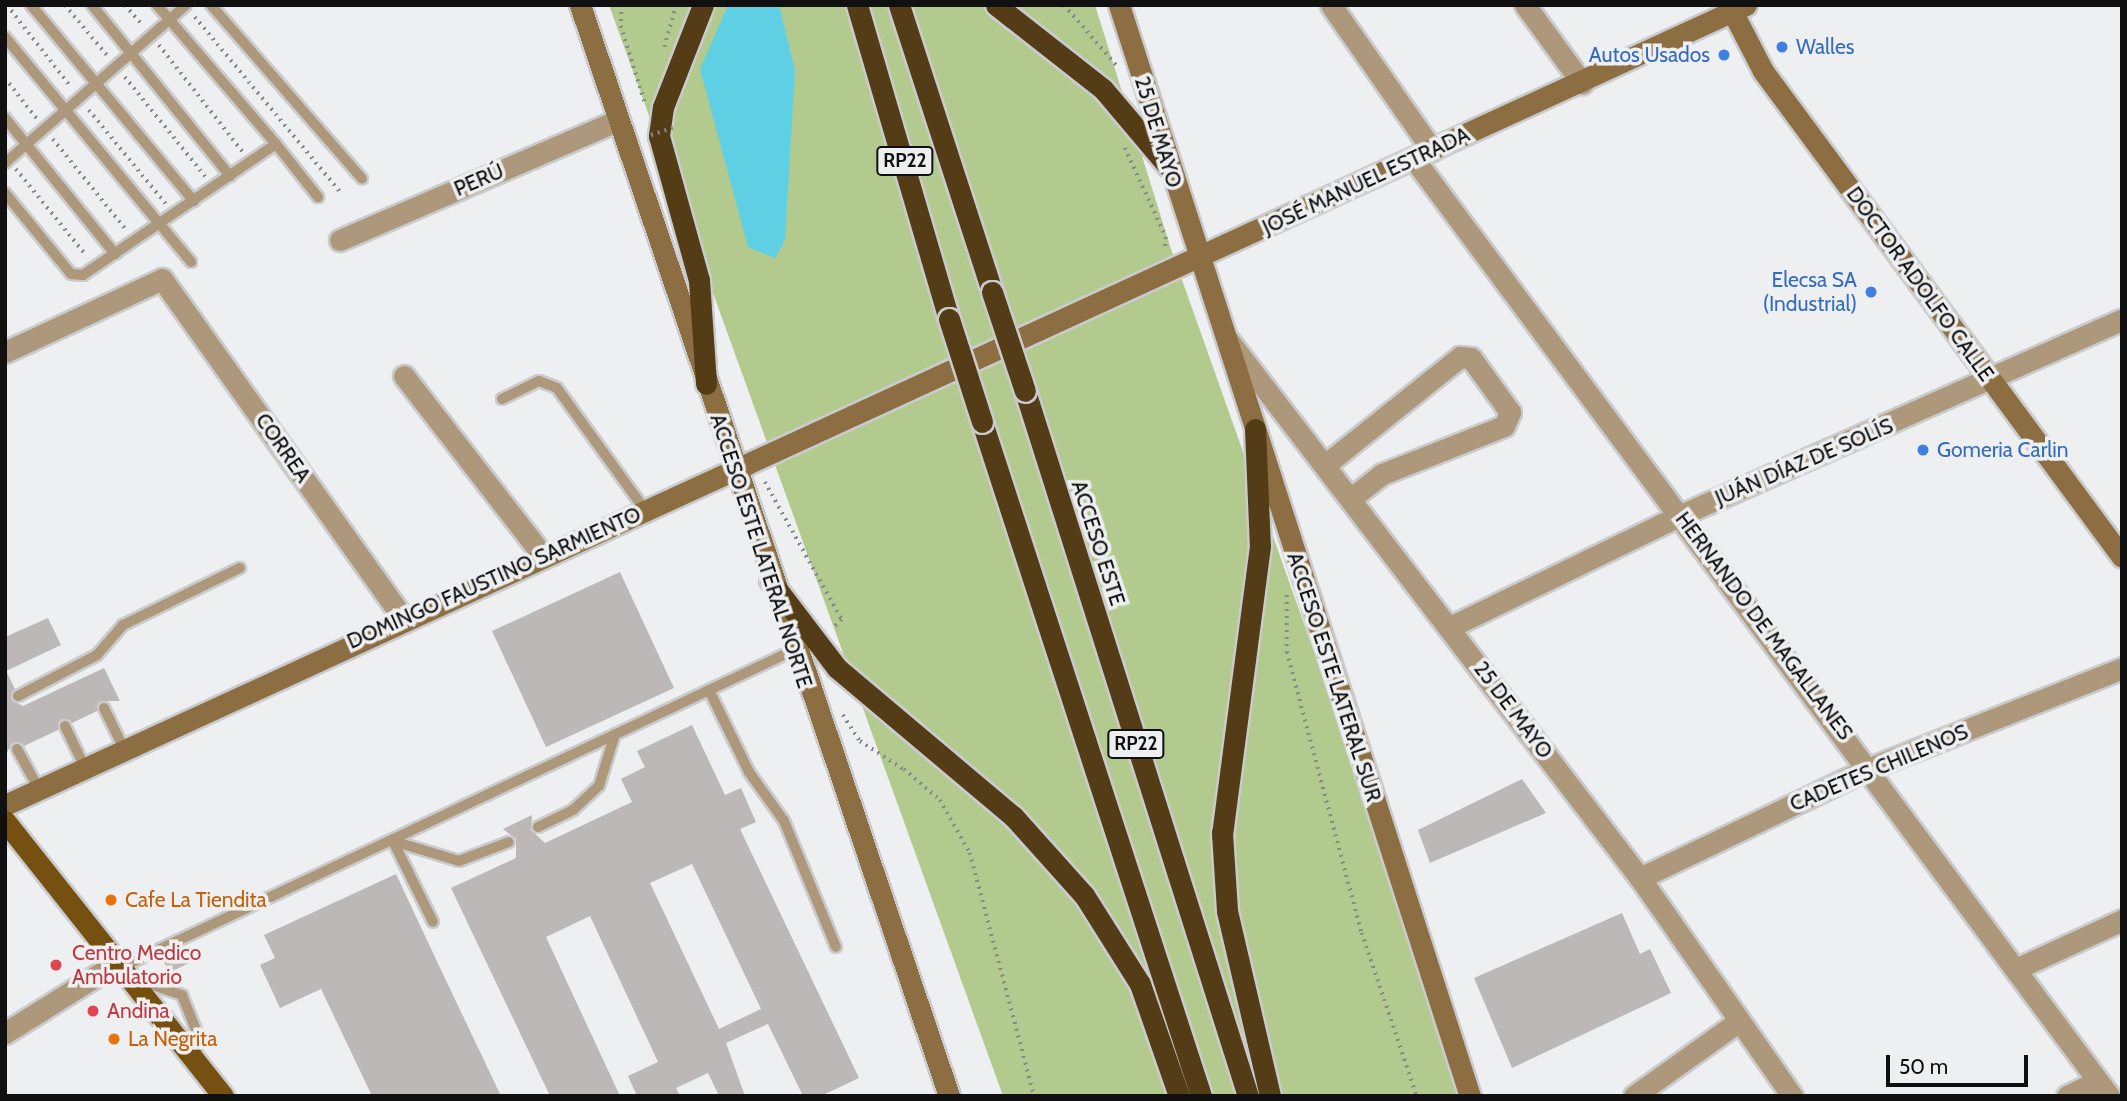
<!DOCTYPE html>
<html>
<head>
<meta charset="utf-8">
<style>
  body { margin:0 }
  #map { position:relative; width:2127px; height:1101px; overflow:hidden; background:#edeff1; font-family:Cabin,sans-serif }
  div>[style] { position:absolute }
  [style*='--x'] { left:calc(var(--x)*1px); top:calc(var(--y)*1px); width:calc(var(--w)*1px); rotate:calc(var(--a)*1deg) }
  .green>* { inset:0; background:#b3ca8f }
  .water>* { inset:0; background:#5fcfe4 }
  .building>* { inset:0; background:#bbb8b7 }
  .path>* { height:3.5px; margin-top:-1.75px; transform-origin:0; background:repeating-linear-gradient(90deg,#88898a 0 2px,transparent 0 7px) }
  .roads { filter:drop-shadow(2px 0 #cacbcd) drop-shadow(-2px 0 #cacbcd) drop-shadow(0 2px #cacbcd) drop-shadow(0 -2px #cacbcd) }
  .lane>* { height:10px; margin:-5px; padding:0 5px; transform-origin:5px; border-radius:5px; background:#ad987b }
  .street>* { height:21px; margin:-10.5px; padding:0 10.5px; transform-origin:10.5px; border-radius:10.5px; background:#ad987b }
  .secondary>* { height:21px; margin:-10.5px; padding:0 10.5px; transform-origin:10.5px; border-radius:10.5px; background:#8c6e42 }
  .primary>* { height:21px; margin:-10.5px; padding:0 10.5px; transform-origin:10.5px; border-radius:10.5px; background:#755011 }
  .highway>* { height:21px; margin:-10.5px; padding:0 10.5px; transform-origin:10.5px; border-radius:10.5px; background:#543c16 }
  .path-bridge>* { height:3.5px; margin-top:-1.75px; transform-origin:0; background:repeating-linear-gradient(90deg,#88898a 0 2px,transparent 0 7px) }
  .bridges { filter:drop-shadow(2px 0 #cacbcd) drop-shadow(-2px 0 #cacbcd) drop-shadow(0 2px #cacbcd) drop-shadow(0 -2px #cacbcd) }
  .highway-bridge>* { height:21px; margin:-10.5px; padding:0 10.5px; transform-origin:10.5px; border-radius:10.5px; background:#543c16 }
  .dots>* { width:19px; height:19px; translate:-50% -50%; box-sizing:border-box; border:4px solid #edeff1; border-radius:50% }
  span { translate:-50% -50%; white-space:nowrap; text-align:center; line-height:1.15; -webkit-text-stroke:7px #edeff1; paint-order:stroke }
  .shield-label span { padding:2px 5px; background:#edeff1; border:2px solid; border-radius:5px; -webkit-text-stroke-width:0 }
  .shield-label { font-size:19px; color:#101011; font-weight:700 }
  .shop-label { font-size:21px; color:#366cbe }
  .left { translate:0 -50%; text-align:left }
  .right { translate:-100% -50%; text-align:right }
  .street-label { font-size:21px; color:#101011 }
  .food-label { font-size:21px; color:#c56008 }
  .health-label { font-size:21px; color:#be3a42 }
  .frame { position:absolute; inset:0; border:7px solid #101011; pointer-events:none }
  .scale { position:absolute; left:1886px; top:1055px; width:142px; height:32px; box-sizing:border-box; border:4px solid #101011; border-top:0; padding-left:9px; font-size:21px; line-height:24px; white-space:nowrap; color:#101011; -webkit-text-stroke:5px #edeff1; paint-order:stroke }
</style>
</head>
<body>
<div id="map">
  <div class="green">
    <div style="clip-path:polygon(609px 5px,1095px 5px,1170px 246px,1434px 990px,1463px 1096px,1003px 1096px)"></div>
  </div>
  <div class="water">
    <div style="clip-path:polygon(728px 5px,779px 5px,795px 70px,785px 240px,775px 258px,748px 247px,700px 69px)"></div>
  </div>
  <div class="building">
    <div style="clip-path:polygon(620px 572px,674px 688px,546px 747px,492px 631px)"></div>
    <div style="clip-path:polygon(48px 618px,61px 645px,6px 671px,15px 689px,11px 700px,23px 706px,104px 668px,120px 701px,101px 701px,97px 711px,72px 723px,62px 719px,58px 730px,24px 746px,14px 742px,5px 755px,5px 637px)"></div>
    <div style="clip-path:polygon(evenodd,692px 725px,725px 795px,741px 788px,756px 822px,740px 829px,859px 1078px,821px 1096px,803px 1096px,768px 1024px,726px 1043px,745px 1096px,719px 1096px,708px 1073px,676px 1088px,680px 1096px,637px 1096px,628px 1076px,658px 1062px,590px 916px,546px 937px,620px 1096px,550px 1096px,451px 888px,516px 858px,516px 839px,503px 829px,532px 815px,531px 830px,545px 843px,632px 802px,621px 779px,645px 767px,637px 751px,692px 725px,692px 864px,761px 1009px,719px 1029px,650px 883px,692px 864px)"></div>
    <div style="clip-path:polygon(1522px 779px,1546px 813px,1430px 863px,1418px 830px)"></div>
    <div style="clip-path:polygon(396px 874px,441px 970px,501px 1096px,372px 1096px,321px 989px,280px 1008px,260px 965px,275px 958px,264px 935px)"></div>
    <div style="clip-path:polygon(1622px 913px,1640px 954px,1650px 949px,1671px 993px,1512px 1068px,1474px 978px)"></div>
    <div style="clip-path:polygon(182px 950px,189px 963px,169px 973px,163px 960px)"></div>
  </div>
  <div class="path">
    <div style="--x:7;--y:5;--w:104;--a:52"></div>
    <div style="--x:65;--y:5;--w:65;--a:50"></div>
    <div style="--x:125;--y:5;--w:28;--a:49"></div>
    <div style="--x:622;--y:5;--w:21;--a:93"></div>
    <div style="--x:621;--y:26;--w:81;--a:72.7"></div>
    <div style="--x:1064;--y:5;--w:81;--a:49"></div>
    <div style="--x:195;--y:17;--w:229;--a:50.3"></div>
    <div style="--x:159;--y:45;--w:136;--a:51.9"></div>
    <div style="--x:664;--y:47;--w:44;--a:-74.1"></div>
    <div style="--x:125;--y:77;--w:129;--a:51"></div>
    <div style="--x:5;--y:78;--w:52;--a:52"></div>
    <div style="--x:89;--y:110;--w:122;--a:50.7"></div>
    <div style="--x:53;--y:139;--w:118;--a:51.2"></div>
    <div style="--x:1125;--y:148;--w:98;--a:65.3"></div>
    <div style="--x:1166;--y:237;--w:13;--a:94"></div>
    <div style="--x:16;--y:169;--w:111;--a:50.9"></div>
    <div style="--x:765;--y:482;--w:158;--a:60.8"></div>
    <div style="--x:842;--y:620;--w:13;--a:138"></div>
    <div style="--x:1287;--y:595;--w:57;--a:90"></div>
    <div style="--x:1287;--y:652;--w:291;--a:75.1"></div>
    <div style="--x:1362;--y:933;--w:172;--a:71.4"></div>
    <div style="--x:843;--y:715;--w:31;--a:57"></div>
    <div style="--x:860;--y:741;--w:51;--a:33.1"></div>
    <div style="--x:904;--y:769;--w:48;--a:40.7"></div>
    <div style="--x:940;--y:800;--w:61;--a:60.5"></div>
    <div style="--x:970;--y:853;--w:251;--a:75.2"></div>
  </div>
  <div class="roads">
    <div class="lane">
      <div style="--x:31;--y:5;--w:255;--a:50.3"></div>
      <div style="--x:92;--y:5;--w:220;--a:51.1"></div>
      <div style="--x:211;--y:5;--w:230;--a:49"></div>
      <div style="--x:5;--y:37;--w:292;--a:50.4"></div>
      <div style="--x:5;--y:118;--w:175;--a:51"></div>
      <div style="--x:276;--y:144;--w:68;--a:51.6"></div>
      <div style="--x:5;--y:163;--w:240;--a:-41.1"></div>
      <div style="--x:5;--y:193;--w:104;--a:50.8"></div>
      <div style="--x:71;--y:274;--w:12;--a:5"></div>
      <div style="--x:83;--y:275;--w:233;--a:-34.2"></div>
      <div style="--x:276;--y:144;--w:183;--a:-130.6"></div>
      <div style="--x:502;--y:399;--w:41;--a:-25.9"></div>
      <div style="--x:539;--y:381;--w:19;--a:21"></div>
      <div style="--x:557;--y:388;--w:150;--a:54.2"></div>
      <div style="--x:709;--y:690;--w:91;--a:64"></div>
      <div style="--x:749;--y:772;--w:60;--a:54.5"></div>
      <div style="--x:784;--y:821;--w:136;--a:67.6"></div>
      <div style="--x:18;--y:696;--w:89;--a:-27.4"></div>
      <div style="--x:97;--y:655;--w:40;--a:-49"></div>
      <div style="--x:123;--y:625;--w:130;--a:-26"></div>
      <div style="--x:104;--y:708;--w:46;--a:64"></div>
      <div style="--x:65;--y:726;--w:47;--a:64.5"></div>
      <div style="--x:17;--y:749;--w:46;--a:61.2"></div>
      <div style="--x:538;--y:827;--w:39;--a:-26"></div>
      <div style="--x:573;--y:810;--w:35;--a:-43"></div>
      <div style="--x:599;--y:786;--w:54;--a:-72.9"></div>
      <div style="--x:393;--y:841;--w:69;--a:16.9"></div>
      <div style="--x:459;--y:861;--w:53;--a:-20.8"></div>
      <div style="--x:393;--y:841;--w:90;--a:63.7"></div>
      <div style="--x:122;--y:967;--w:743;--a:-25.25"></div>
      <div style="--x:135;--y:979;--w:50;--a:18.8"></div>
      <div style="--x:182;--y:995;--w:43;--a:68.2"></div>
      <div style="--x:198;--y:1035;--w:23;--a:95"></div>
    </div>
    <div class="street">
      <div style="--x:1331;--y:5;--w:177;--a:55.1"></div>
      <div style="--x:1525;--y:5;--w:97;--a:53.8"></div>
      <div style="--x:1414;--y:159;--w:1167;--a:53.43"></div>
      <div style="--x:340;--y:240;--w:303;--a:-23.3"></div>
      <div style="--x:1228;--y:340;--w:678;--a:52.56"></div>
      <div style="--x:1640;--y:878;--w:266;--a:55.1"></div>
      <div style="--x:5;--y:352;--w:173;--a:-24.9"></div>
      <div style="--x:162;--y:279;--w:416;--a:54.6"></div>
      <div style="--x:404;--y:376;--w:227;--a:52.3"></div>
      <div style="--x:1325;--y:465;--w:173;--a:-38.7"></div>
      <div style="--x:1460;--y:357;--w:11;--a:5"></div>
      <div style="--x:1471;--y:358;--w:67;--a:54.2"></div>
      <div style="--x:1510;--y:412;--w:15;--a:113"></div>
      <div style="--x:1504;--y:426;--w:131;--a:158.5"></div>
      <div style="--x:1382;--y:474;--w:39;--a:142"></div>
      <div style="--x:1450;--y:627;--w:257;--a:-25.9"></div>
      <div style="--x:1681;--y:515;--w:482;--a:-23.9"></div>
      <div style="--x:1640;--y:878;--w:255;--a:-25.6"></div>
      <div style="--x:1870;--y:768;--w:271;--a:-21.6"></div>
      <div style="--x:2016;--y:969;--w:117;--a:-24.8"></div>
      <div style="--x:5;--y:1033;--w:133;--a:-32.1"></div>
      <div style="--x:1634;--y:1096;--w:129;--a:-35.5"></div>
      <div style="--x:2067;--y:1096;--w:34;--a:-26"></div>
    </div>
    <div class="secondary">
      <div style="--x:580;--y:5;--w:1152;--a:71.31"></div>
      <div style="--x:1119;--y:5;--w:1146;--a:72.17"></div>
      <div style="--x:1729;--y:5;--w:74;--a:62.7"></div>
      <div style="--x:1763;--y:71;--w:604;--a:53.55"></div>
      <div style="--x:5;--y:805;--w:1916;--a:-24.68"></div>
    </div>
    <div class="primary">
      <div style="--x:5;--y:821;--w:351;--a:51.6"></div>
    </div>
    <div class="highway">
      <div style="--x:703;--y:5;--w:110;--a:111.4"></div>
      <div style="--x:663;--y:107;--w:29;--a:98"></div>
      <div style="--x:659;--y:136;--w:149;--a:74.5"></div>
      <div style="--x:699;--y:280;--w:104;--a:86.1"></div>
      <div style="--x:857;--y:5;--w:327;--a:73.7"></div>
      <div style="--x:899;--y:5;--w:302;--a:72"></div>
      <div style="--x:996;--y:5;--w:136;--a:38.1"></div>
      <div style="--x:1103;--y:89;--w:101;--a:49.8"></div>
      <div style="--x:1025;--y:391;--w:739;--a:72.45"></div>
      <div style="--x:982;--y:422;--w:709;--a:72"></div>
      <div style="--x:1255;--y:429;--w:117;--a:87.6"></div>
      <div style="--x:1260;--y:546;--w:290;--a:97.5"></div>
      <div style="--x:1222;--y:833;--w:78;--a:86.3"></div>
      <div style="--x:1227;--y:911;--w:190;--a:76.9"></div>
      <div style="--x:770;--y:580;--w:111;--a:52.7"></div>
      <div style="--x:837;--y:668;--w:230;--a:40.1"></div>
      <div style="--x:1013;--y:816;--w:106;--a:48.1"></div>
      <div style="--x:1084;--y:895;--w:105;--a:57.8"></div>
      <div style="--x:1140;--y:984;--w:119;--a:70.8"></div>
    </div>
  </div>
  <div class="path-bridge">
    <div style="--x:651;--y:135;--w:23;--a:-18"></div>
  </div>
  <div class="bridges">
    <div class="highway-bridge">
      <div style="--x:992;--y:292;--w:104;--a:71.6"></div>
      <div style="--x:949;--y:319;--w:108;--a:72.2"></div>
    </div>
  </div>
  <div class="dots">
    <div style="left:1782px;top:47px;background:#3f7fe0"></div>
    <div style="left:1724px;top:55px;background:#3f7fe0"></div>
    <div style="left:1871px;top:292px;background:#3f7fe0"></div>
    <div style="left:1923px;top:450px;background:#3f7fe0"></div>
    <div style="left:111px;top:900px;background:#e8710a"></div>
    <div style="left:56px;top:965px;background:#e0444e"></div>
    <div style="left:93px;top:1011px;background:#e0444e"></div>
    <div style="left:114px;top:1039px;background:#e8710a"></div>
  </div>
  <div class="shield-label">
    <span style="left:905px;top:161px">RP22</span>
    <span style="left:1136px;top:744px">RP22</span>
  </div>
  <div class="shop-label">
    <span class="left" style="left:1796px;top:47px">Walles</span>
    <span class="right" style="left:1710px;top:55px">Autos Usados</span>
    <span class="right" style="left:1857px;top:292px">Elecsa SA<br>(Industrial)</span>
    <span class="left" style="left:1937px;top:450px">Gomeria Carlin</span>
  </div>
  <div class="street-label">
    <span style="left:1158px;top:132px;rotate:73deg">25 DE MAYO</span>
    <span style="left:479px;top:180px;rotate:-23deg">PERÚ</span>
    <span style="left:1366px;top:181px;rotate:-25deg">JOSÉ MANUEL ESTRADA</span>
    <span style="left:1920px;top:284px;rotate:54deg">DOCTOR ADOLFO CALLE</span>
    <span style="left:283px;top:448px;rotate:55deg">CORREA</span>
    <span style="left:1804px;top:462px;rotate:-23deg">JUÁN DÍAZ DE SOLÍS</span>
    <span style="left:1098px;top:543px;rotate:72deg">ACCESO ESTE</span>
    <span style="left:761px;top:551px;rotate:72deg">ACCESO ESTE LATERAL NORTE</span>
    <span style="left:494px;top:578px;rotate:-24deg">DOMINGO FAUSTINO SARMIENTO</span>
    <span style="left:1764px;top:626px;rotate:53deg">HERNANDO DE MAGALLANES</span>
    <span style="left:1334px;top:677px;rotate:72deg">ACCESO ESTE LATERAL SUR</span>
    <span style="left:1513px;top:710px;rotate:53deg">25 DE MAYO</span>
    <span style="left:1879px;top:768px;rotate:-23deg">CADETES CHILENOS</span>
  </div>
  <div class="food-label">
    <span class="left" style="left:125px;top:900px">Cafe La Tiendita</span>
    <span class="left" style="left:128px;top:1039px">La Negrita</span>
  </div>
  <div class="health-label">
    <span class="left" style="left:72px;top:965px">Centro Medico<br>Ambulatorio</span>
    <span class="left" style="left:107px;top:1011px">Andina</span>
  </div>
  <div class="frame"></div>
  <div class="scale">50 m</div>
</div>
</body>
</html>
